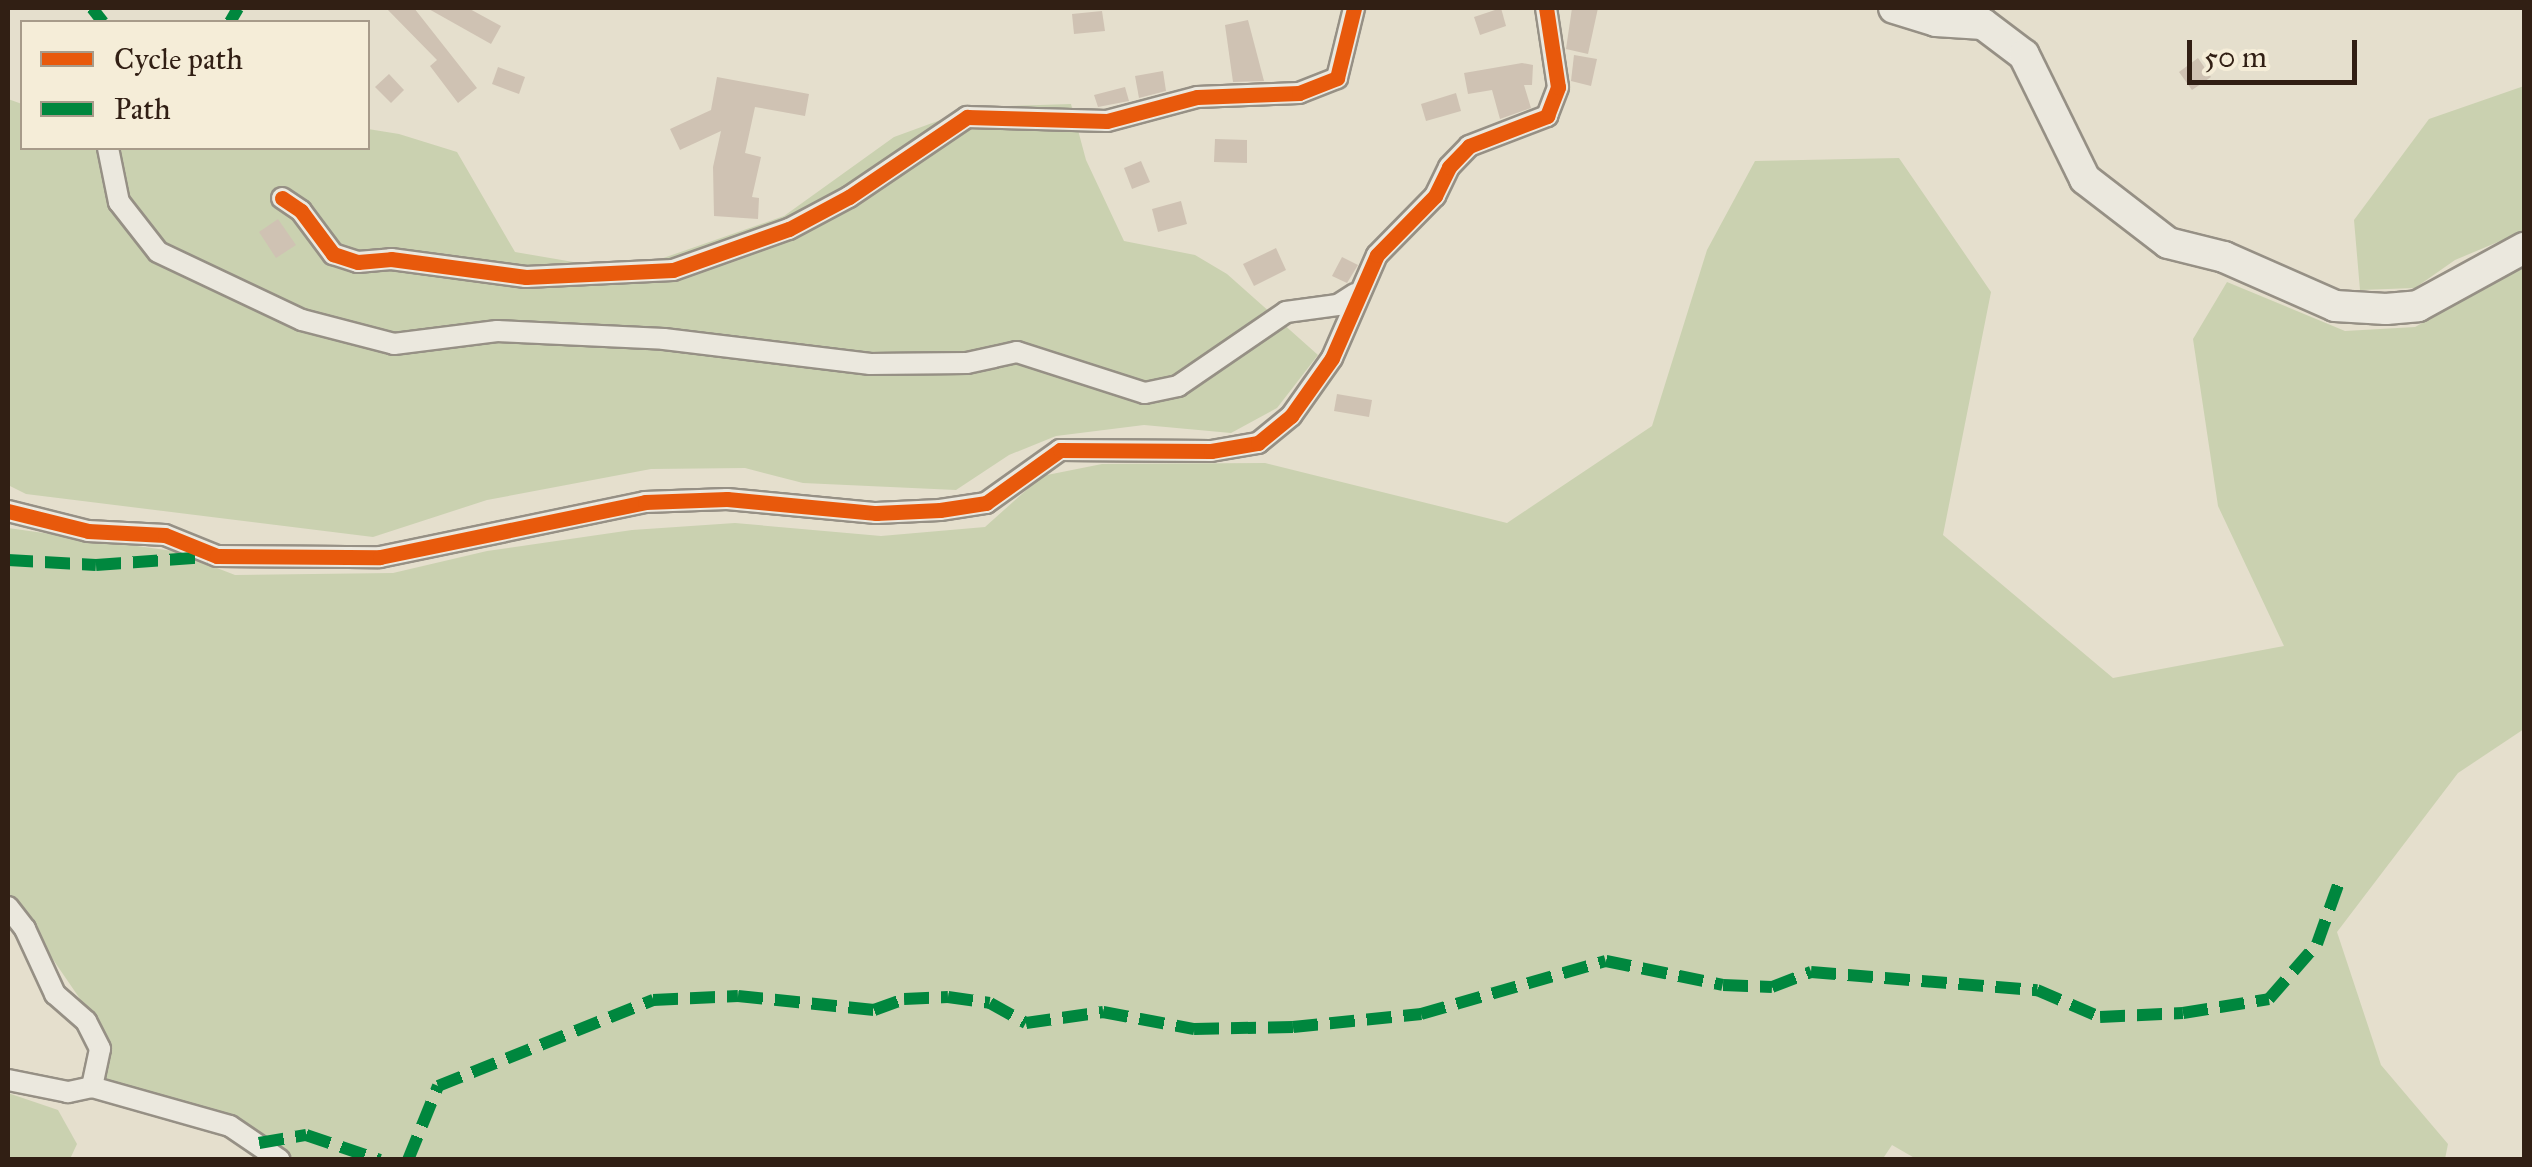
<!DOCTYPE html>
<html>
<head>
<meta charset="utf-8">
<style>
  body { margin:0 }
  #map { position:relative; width:2532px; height:1167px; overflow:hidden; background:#e5dfcd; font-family:"IM FELL Great Primer",serif }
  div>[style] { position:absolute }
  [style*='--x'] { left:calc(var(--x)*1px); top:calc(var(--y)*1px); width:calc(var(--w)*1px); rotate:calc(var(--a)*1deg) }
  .green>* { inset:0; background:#cad1b0 }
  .building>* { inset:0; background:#cfc2b3 }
  .roads { filter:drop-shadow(2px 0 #969085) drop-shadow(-2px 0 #969085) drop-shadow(0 2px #969085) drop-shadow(0 -2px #969085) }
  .street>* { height:20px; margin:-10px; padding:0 10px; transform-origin:10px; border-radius:10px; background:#ebe8de }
  .secondary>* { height:30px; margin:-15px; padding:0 15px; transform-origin:15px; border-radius:15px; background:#ebe8de }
  .quiet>* { height:12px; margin-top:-6px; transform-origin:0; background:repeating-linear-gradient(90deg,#00873e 0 25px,transparent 0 37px) }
  .cycleway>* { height:15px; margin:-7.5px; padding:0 7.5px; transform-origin:7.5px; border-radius:7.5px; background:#e8590c }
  span { translate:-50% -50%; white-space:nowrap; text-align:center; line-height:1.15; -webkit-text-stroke:8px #f5edd8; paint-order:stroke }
  .frame { position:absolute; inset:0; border:10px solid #311f14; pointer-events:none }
  .legend { position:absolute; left:20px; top:20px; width:350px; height:130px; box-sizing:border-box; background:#f5edd8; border:2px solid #a79b8a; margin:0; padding:12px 18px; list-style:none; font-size:30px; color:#311f14 }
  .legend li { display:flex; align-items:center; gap:20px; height:50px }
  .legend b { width:50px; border:2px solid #a79b8a }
  .scale { position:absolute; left:2187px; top:40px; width:170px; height:45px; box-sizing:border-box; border:5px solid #311f14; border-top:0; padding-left:12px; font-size:30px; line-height:35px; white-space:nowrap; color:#311f14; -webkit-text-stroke:8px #f5edd8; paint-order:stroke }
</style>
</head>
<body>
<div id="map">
  <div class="green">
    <div style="clip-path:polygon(2524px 86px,2524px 231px,2455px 260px,2415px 288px,2360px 290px,2354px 220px,2429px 119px)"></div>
    <div style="clip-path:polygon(8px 99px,22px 104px,22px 148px,368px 148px,368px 129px,399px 134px,457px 152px,515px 252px,626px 271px,784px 216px,894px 137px,976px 107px,1071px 104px,1086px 160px,1124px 241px,1195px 255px,1227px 274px,1318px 355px,1277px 408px,1231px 433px,1144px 425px,1056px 436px,1009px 455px,956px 490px,803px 483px,745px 468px,651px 469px,487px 500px,373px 537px,26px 494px,8px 485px)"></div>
    <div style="clip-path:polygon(1899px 158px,1991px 292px,1943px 535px,2113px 678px,2284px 646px,2218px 506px,2193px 339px,2227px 282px,2345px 331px,2415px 327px,2524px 267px,2524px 729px,2458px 773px,2337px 932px,2381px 1065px,2448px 1144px,2445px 1159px,1918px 1160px,1892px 1145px,1882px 1160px,296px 1159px,201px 1108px,100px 1079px,111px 1044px,8px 894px,8px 528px,173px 551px,235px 575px,393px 573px,487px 551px,632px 530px,735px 523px,881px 536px,985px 527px,1042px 476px,1102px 464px,1265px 463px,1507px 523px,1652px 426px,1707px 250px,1755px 161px)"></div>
    <div style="clip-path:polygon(8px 1093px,58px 1110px,77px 1144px,70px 1159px,8px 1159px)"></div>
  </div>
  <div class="building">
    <div style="clip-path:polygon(386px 8px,414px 8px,477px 88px,458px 103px,430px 66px,437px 60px)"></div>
    <div style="clip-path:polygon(427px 8px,468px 8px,501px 26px,491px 44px)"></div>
    <div style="clip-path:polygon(1501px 8px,1506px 26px,1480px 35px,1474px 17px)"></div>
    <div style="clip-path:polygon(1572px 8px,1598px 8px,1588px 54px,1566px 49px)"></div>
    <div style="clip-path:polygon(1102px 11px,1105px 31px,1074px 34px,1072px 14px)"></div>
    <div style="clip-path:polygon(1248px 20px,1264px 81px,1233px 82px,1225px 25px)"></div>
    <div style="clip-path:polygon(1574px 55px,1597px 59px,1591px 86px,1571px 81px)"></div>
    <div style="clip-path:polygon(2198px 58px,2211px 77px,2192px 90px,2179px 72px)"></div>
    <div style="clip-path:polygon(1522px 63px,1533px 65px,1532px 85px,1524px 85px,1531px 108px,1500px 119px,1492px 90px,1468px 94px,1464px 73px)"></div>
    <div style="clip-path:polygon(498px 67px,525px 77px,519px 94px,492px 84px)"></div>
    <div style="clip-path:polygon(1163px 71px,1166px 91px,1139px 98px,1135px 76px)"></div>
    <div style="clip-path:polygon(389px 74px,404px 90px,391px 103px,375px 87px)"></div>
    <div style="clip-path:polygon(717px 77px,809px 94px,805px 116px,755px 107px,745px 153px,761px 157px,752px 197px,759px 198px,758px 219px,714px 216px,713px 167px,721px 131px,680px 150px,670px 129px,711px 110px)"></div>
    <div style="clip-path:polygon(1125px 87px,1129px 101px,1098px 107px,1094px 95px)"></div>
    <div style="clip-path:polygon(1456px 93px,1461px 111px,1426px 121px,1421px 104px)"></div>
    <div style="clip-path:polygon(1215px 139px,1247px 140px,1247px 163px,1214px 162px)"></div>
    <div style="clip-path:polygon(1141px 161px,1150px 182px,1132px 189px,1124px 168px)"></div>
    <div style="clip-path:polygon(1181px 201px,1187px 224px,1158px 232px,1152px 209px)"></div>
    <div style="clip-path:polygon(278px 219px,296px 245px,276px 258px,259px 232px)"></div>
    <div style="clip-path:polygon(1276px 248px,1286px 270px,1254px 286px,1243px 264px)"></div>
    <div style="clip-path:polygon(1342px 257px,1358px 265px,1347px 283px,1332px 276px)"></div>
    <div style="clip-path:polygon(1337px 394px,1372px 400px,1369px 417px,1334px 411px)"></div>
  </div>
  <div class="roads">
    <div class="street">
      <div style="--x:108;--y:148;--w:55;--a:78.5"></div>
      <div style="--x:119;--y:202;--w:63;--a:52"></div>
      <div style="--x:158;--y:252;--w:159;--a:25.3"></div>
      <div style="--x:302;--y:320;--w:95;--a:14.6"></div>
      <div style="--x:394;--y:344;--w:104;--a:-7.2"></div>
      <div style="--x:497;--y:331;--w:167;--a:2.7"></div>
      <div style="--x:664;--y:339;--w:208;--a:6.9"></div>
      <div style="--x:870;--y:364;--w:97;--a:-0.6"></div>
      <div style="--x:967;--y:363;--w:51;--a:-12.4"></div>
      <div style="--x:1017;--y:352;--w:134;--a:17.8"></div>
      <div style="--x:1145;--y:393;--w:34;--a:-12"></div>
      <div style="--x:1178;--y:386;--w:131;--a:-34.4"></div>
      <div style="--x:1286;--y:312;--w:52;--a:-7.7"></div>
      <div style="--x:1338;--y:305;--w:20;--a:-33"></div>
      <div style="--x:282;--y:198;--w:23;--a:34"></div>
      <div style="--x:301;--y:211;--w:54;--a:53.3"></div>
      <div style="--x:333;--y:254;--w:26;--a:18"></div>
      <div style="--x:358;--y:262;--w:33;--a:-5"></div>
      <div style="--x:391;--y:259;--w:136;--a:7.6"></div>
      <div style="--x:526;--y:277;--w:147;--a:-2.7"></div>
      <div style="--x:673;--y:270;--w:123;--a:-19.5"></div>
      <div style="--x:789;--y:229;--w:68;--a:-28.1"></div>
      <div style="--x:849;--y:197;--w:143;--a:-34.1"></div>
      <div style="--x:967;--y:117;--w:140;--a:1.6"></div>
      <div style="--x:1107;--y:121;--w:93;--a:-14.9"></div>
      <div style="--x:1197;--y:97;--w:102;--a:-2.2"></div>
      <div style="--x:1299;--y:93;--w:41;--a:-21.5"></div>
      <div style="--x:1337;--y:78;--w:72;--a:-76.3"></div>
      <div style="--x:8;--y:511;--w:82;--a:14"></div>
      <div style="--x:88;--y:531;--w:77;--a:3"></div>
      <div style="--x:165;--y:535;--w:56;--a:22"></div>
      <div style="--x:217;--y:556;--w:163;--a:0.4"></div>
      <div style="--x:380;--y:557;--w:271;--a:-11.7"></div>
      <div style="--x:645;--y:502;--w:82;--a:-2.1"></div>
      <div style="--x:727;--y:499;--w:150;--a:5.4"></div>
      <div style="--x:876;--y:513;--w:64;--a:-2.7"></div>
      <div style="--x:940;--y:510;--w:47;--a:-8.7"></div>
      <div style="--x:986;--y:503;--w:91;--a:-35.6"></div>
      <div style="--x:1060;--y:450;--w:151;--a:0.4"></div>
      <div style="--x:1211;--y:451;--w:48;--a:-9.7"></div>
      <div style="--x:1258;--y:443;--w:43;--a:-39.3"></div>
      <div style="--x:1291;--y:416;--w:71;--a:-54.7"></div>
      <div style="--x:1332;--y:358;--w:112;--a:-66.4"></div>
      <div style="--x:1377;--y:255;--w:83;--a:-45.5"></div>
      <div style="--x:1435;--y:196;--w:32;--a:-64"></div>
      <div style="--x:1449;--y:167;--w:29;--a:-46"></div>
      <div style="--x:1469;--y:146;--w:84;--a:-21"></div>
      <div style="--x:1547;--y:116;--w:31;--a:-69"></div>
      <div style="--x:1558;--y:87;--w:80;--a:-98.6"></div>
      <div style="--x:8;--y:907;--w:28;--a:52"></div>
      <div style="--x:25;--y:929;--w:72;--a:65.2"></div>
      <div style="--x:55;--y:994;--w:41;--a:41.1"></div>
      <div style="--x:86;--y:1021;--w:31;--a:63"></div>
      <div style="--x:100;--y:1049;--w:39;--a:102"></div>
      <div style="--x:92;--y:1087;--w:25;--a:168"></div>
      <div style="--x:68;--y:1092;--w:61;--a:-168.7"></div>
      <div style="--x:92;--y:1087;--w:143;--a:15.8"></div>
      <div style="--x:230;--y:1126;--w:60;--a:34.2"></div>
    </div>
    <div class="secondary">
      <div style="--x:1894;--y:8;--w:44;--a:17.2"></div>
      <div style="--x:1936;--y:21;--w:47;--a:3.7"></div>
      <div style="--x:1983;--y:24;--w:51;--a:37.1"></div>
      <div style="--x:2024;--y:55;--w:138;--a:63.8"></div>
      <div style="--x:2085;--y:179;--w:105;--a:37.6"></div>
      <div style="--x:2168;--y:243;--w:58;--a:14"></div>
      <div style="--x:2224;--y:257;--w:121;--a:23.8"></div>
      <div style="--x:2335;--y:306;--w:51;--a:3.4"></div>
      <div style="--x:2386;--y:309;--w:32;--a:-5"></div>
      <div style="--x:2418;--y:306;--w:121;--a:-28.7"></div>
    </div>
  </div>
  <div class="quiet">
    <div style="--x:92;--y:8;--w:18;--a:52"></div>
    <div style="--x:230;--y:22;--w:16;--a:-60"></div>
    <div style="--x:8;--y:560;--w:88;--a:3.3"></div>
    <div style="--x:96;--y:565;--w:111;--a:-4.1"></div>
    <div style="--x:259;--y:1143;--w:48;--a:-9.7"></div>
    <div style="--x:306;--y:1135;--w:78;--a:18.7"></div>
    <div style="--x:408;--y:1160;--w:80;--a:-67.9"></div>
    <div style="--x:438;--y:1086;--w:232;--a:-21.8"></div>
    <div style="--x:653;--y:1000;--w:85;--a:-2.7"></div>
    <div style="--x:738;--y:996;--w:137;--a:5.9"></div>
    <div style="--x:874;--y:1010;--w:32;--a:-20"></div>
    <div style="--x:904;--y:999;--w:44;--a:-2.6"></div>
    <div style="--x:948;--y:997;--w:42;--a:8.1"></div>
    <div style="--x:990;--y:1003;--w:41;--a:29.1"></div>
    <div style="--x:1026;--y:1023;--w:78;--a:-8.1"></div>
    <div style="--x:1103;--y:1012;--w:93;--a:10.6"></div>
    <div style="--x:1194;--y:1029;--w:99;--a:-1.2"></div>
    <div style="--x:1293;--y:1027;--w:129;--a:-5.8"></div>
    <div style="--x:1421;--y:1014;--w:192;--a:-16"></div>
    <div style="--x:1606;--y:961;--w:119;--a:11.6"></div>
    <div style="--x:1723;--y:985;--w:49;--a:2.3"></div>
    <div style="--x:1772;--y:987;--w:42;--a:-21"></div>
    <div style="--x:1811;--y:972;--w:227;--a:4.6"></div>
    <div style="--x:2037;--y:990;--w:69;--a:23.2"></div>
    <div style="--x:2100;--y:1017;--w:83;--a:-2.8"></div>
    <div style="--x:2183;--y:1013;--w:87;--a:-9.2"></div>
    <div style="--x:2269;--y:999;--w:73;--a:-48.9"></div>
    <div style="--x:2317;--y:944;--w:63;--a:-70.4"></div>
  </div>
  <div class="cycleway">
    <div style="--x:282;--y:198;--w:23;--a:34"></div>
    <div style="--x:301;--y:211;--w:54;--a:53.3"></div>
    <div style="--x:333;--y:254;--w:26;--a:18"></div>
    <div style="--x:358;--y:262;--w:33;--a:-5"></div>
    <div style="--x:391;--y:259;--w:136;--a:7.6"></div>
    <div style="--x:526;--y:277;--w:147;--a:-2.7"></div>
    <div style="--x:673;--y:270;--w:123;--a:-19.5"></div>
    <div style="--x:789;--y:229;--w:68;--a:-28.1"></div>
    <div style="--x:849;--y:197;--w:143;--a:-34.1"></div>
    <div style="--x:967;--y:117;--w:140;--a:1.6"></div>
    <div style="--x:1107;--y:121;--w:93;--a:-14.9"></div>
    <div style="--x:1197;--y:97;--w:102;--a:-2.2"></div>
    <div style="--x:1299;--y:93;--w:41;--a:-21.5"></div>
    <div style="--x:1337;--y:78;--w:72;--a:-76.3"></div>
    <div style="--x:8;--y:511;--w:82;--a:14"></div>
    <div style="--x:88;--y:531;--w:77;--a:3"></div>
    <div style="--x:165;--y:535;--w:56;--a:22"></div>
    <div style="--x:217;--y:556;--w:163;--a:0.4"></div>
    <div style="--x:380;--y:557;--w:271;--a:-11.7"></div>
    <div style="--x:645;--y:502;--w:82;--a:-2.1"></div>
    <div style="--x:727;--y:499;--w:150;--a:5.4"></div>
    <div style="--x:876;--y:513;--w:64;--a:-2.7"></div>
    <div style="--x:940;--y:510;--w:47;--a:-8.7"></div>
    <div style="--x:986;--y:503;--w:91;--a:-35.6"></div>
    <div style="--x:1060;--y:450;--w:151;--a:0.4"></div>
    <div style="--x:1211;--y:451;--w:48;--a:-9.7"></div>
    <div style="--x:1258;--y:443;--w:43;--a:-39.3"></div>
    <div style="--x:1291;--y:416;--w:71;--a:-54.7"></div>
    <div style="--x:1332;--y:358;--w:112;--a:-66.4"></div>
    <div style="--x:1377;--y:255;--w:83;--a:-45.5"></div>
    <div style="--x:1435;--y:196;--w:32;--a:-64"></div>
    <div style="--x:1449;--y:167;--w:29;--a:-46"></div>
    <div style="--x:1469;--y:146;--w:84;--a:-21"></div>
    <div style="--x:1547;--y:116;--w:31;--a:-69"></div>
    <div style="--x:1558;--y:87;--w:80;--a:-98.6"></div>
  </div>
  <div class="frame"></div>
  <ul class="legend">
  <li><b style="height:12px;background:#e8590c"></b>Cycle path</li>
  <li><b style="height:12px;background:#00873e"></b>Path</li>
  </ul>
  <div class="scale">50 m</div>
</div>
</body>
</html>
